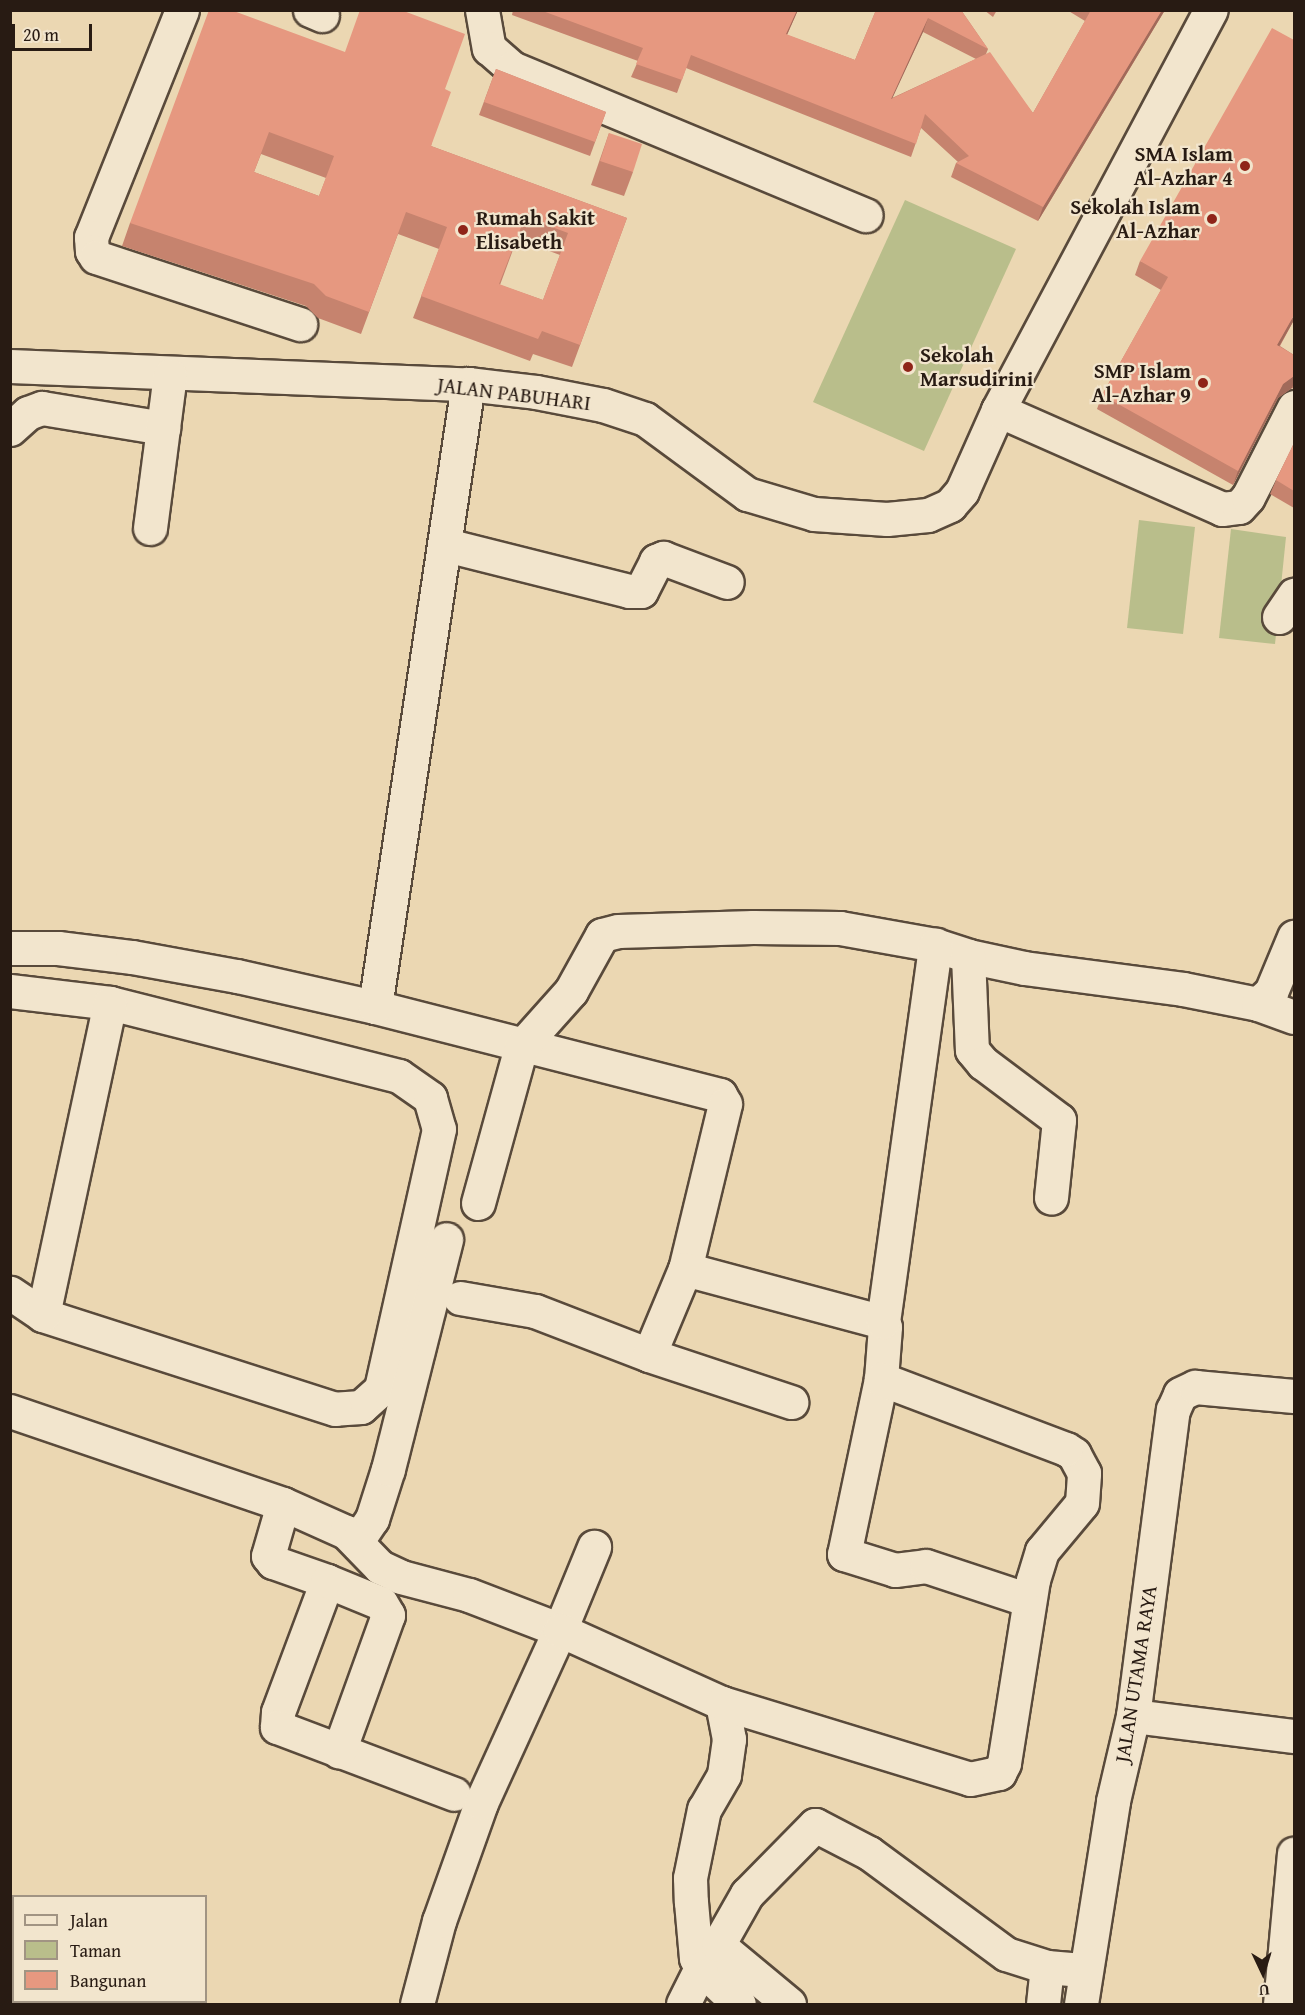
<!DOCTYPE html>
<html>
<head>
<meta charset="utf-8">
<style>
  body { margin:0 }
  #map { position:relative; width:1305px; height:2015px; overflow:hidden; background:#ebd7b2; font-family:"Gentium Book Plus",serif }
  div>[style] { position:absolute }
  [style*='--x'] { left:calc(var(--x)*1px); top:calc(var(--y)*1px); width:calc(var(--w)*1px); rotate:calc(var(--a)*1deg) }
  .green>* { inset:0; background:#b9be8b }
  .roads { filter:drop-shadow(2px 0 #594a3b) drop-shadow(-2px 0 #594a3b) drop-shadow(0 2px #594a3b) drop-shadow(0 -2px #594a3b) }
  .minor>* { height:33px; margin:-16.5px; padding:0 16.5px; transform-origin:16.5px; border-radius:16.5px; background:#f2e5cd }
  .wall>* { inset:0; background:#c6836e }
  .shaded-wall>* { inset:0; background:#a16a5a }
  .building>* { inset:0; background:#e69880 }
  .dots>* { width:16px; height:16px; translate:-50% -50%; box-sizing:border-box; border:3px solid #f2e5cd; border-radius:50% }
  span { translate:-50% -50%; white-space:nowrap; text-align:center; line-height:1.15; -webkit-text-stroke:4.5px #f2e5cd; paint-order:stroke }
  .poi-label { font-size:21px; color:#281b13; font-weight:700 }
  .right { translate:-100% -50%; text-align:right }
  .left { translate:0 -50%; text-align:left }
  .street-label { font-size:21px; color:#281b13 }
  .frame { position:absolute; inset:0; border:12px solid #281b13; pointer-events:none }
  .legend { position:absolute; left:12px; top:1895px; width:195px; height:108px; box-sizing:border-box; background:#f2e5cd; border:2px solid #a19483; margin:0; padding:8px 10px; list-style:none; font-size:18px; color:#281b13 }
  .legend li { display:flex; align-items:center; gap:12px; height:30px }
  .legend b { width:30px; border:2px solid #a19483 }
  .north { position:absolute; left:1233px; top:1943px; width:60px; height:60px; -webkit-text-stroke:4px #f2e5cd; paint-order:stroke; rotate:176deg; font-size:16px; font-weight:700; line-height:24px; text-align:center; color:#281b13 }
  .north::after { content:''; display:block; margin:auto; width:21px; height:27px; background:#281b13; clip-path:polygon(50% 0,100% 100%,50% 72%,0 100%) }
  .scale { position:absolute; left:12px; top:24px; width:80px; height:27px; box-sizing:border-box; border:3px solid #281b13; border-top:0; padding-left:8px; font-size:18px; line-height:21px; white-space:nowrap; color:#281b13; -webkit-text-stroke:4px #f2e5cd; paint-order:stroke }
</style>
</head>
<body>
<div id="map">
  <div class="green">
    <div style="clip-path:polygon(905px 200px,1016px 249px,924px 451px,813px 402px)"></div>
    <div style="clip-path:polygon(1139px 520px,1195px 527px,1183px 634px,1127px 628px)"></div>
    <div style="clip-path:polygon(1231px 529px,1286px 537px,1275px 644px,1219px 638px)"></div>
  </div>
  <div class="roads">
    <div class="minor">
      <div style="--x:182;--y:10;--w:245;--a:111.8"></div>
      <div style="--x:91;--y:237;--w:14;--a:86"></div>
      <div style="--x:92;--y:251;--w:7;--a:56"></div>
      <div style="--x:96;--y:257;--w:215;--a:18.2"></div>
      <div style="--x:310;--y:10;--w:13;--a:23"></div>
      <div style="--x:482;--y:10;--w:39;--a:80"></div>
      <div style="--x:489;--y:48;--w:30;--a:41"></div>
      <div style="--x:512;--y:68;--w:383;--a:22.6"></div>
      <div style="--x:10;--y:366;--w:458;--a:2.3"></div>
      <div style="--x:468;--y:384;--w:68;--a:6.7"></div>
      <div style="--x:536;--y:392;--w:68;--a:11"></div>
      <div style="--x:603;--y:405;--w:44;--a:18.4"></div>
      <div style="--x:645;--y:419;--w:127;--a:36.3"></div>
      <div style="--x:747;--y:494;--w:70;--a:16.6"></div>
      <div style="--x:814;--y:514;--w:73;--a:3.9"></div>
      <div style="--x:887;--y:519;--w:41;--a:-5.6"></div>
      <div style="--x:928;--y:515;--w:24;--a:-24"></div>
      <div style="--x:950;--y:505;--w:18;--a:-49"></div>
      <div style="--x:962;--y:491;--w:89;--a:-66"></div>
      <div style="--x:998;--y:410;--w:453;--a:-62"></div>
      <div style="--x:998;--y:410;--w:245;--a:23.8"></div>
      <div style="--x:1222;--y:509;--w:17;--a:-7"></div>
      <div style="--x:1239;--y:507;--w:13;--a:-48"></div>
      <div style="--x:1248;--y:497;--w:101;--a:-62.9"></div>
      <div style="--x:10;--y:429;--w:24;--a:-42"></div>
      <div style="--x:28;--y:413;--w:15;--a:-20"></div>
      <div style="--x:42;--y:408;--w:123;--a:9.4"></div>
      <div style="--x:150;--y:528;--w:154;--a:-82.6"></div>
      <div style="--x:446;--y:545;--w:189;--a:14.1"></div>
      <div style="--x:629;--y:591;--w:12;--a:0"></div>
      <div style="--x:641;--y:591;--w:34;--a:-63"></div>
      <div style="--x:656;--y:561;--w:8;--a:-23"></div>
      <div style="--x:663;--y:558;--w:68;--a:20.6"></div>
      <div style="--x:1279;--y:617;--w:27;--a:-56"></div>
      <div style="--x:10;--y:948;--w:48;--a:0"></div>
      <div style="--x:58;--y:948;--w:75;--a:6.9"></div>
      <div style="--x:132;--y:957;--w:107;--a:10.3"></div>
      <div style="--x:237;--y:976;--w:141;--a:12.7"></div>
      <div style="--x:375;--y:1007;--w:356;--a:14.3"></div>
      <div style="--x:720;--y:1095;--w:10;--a:61"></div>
      <div style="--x:725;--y:1104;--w:170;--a:103.6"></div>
      <div style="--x:685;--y:1269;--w:205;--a:15"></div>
      <div style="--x:883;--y:1322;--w:5;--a:68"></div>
      <div style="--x:885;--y:1327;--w:52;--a:94.4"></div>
      <div style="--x:881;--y:1379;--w:179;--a:101.9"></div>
      <div style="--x:844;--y:1554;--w:53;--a:17.4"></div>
      <div style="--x:895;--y:1570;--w:31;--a:-7"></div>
      <div style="--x:926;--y:1566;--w:108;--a:18.3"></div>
      <div style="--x:968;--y:956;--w:57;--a:12.1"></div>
      <div style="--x:1024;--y:968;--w:160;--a:7.5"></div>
      <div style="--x:1183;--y:989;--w:76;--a:11.3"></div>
      <div style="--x:1258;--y:1004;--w:18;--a:-43"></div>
      <div style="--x:1271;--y:992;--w:60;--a:-67.3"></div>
      <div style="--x:10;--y:991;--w:101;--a:6.8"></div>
      <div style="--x:110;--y:1003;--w:298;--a:14.2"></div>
      <div style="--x:399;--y:1076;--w:38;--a:35"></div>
      <div style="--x:430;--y:1098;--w:32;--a:74"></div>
      <div style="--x:439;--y:1129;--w:266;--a:102.6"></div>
      <div style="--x:381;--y:1389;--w:27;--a:138"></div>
      <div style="--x:361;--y:1407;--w:26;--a:176"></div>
      <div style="--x:335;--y:1409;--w:307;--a:-162.2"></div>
      <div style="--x:43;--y:1315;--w:40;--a:-146"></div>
      <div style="--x:1258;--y:1004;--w:38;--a:20"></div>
      <div style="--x:375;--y:1007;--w:630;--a:-81.51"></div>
      <div style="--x:478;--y:1203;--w:162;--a:-74.6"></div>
      <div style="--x:521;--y:1047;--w:75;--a:-48.2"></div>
      <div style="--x:571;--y:991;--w:64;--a:-61"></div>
      <div style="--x:602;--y:935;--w:16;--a:-14"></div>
      <div style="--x:618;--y:931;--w:135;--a:-1.7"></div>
      <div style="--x:753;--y:927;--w:87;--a:0.7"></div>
      <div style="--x:840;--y:928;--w:97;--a:10.1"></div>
      <div style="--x:935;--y:945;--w:35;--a:18"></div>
      <div style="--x:968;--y:956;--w:94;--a:87.6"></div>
      <div style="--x:972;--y:1050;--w:17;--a:50"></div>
      <div style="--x:983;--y:1063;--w:95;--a:36.9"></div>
      <div style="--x:1059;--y:1120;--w:78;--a:95.9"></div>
      <div style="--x:460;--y:1298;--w:76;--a:9.8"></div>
      <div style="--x:535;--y:1311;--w:122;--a:21.1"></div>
      <div style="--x:649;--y:1355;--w:150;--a:18.3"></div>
      <div style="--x:43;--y:1315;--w:319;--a:-77.9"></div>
      <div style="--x:883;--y:1322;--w:381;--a:-82.1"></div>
      <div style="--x:649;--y:1355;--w:93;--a:-67.3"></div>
      <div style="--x:10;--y:1411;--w:288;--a:18.8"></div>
      <div style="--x:283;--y:1504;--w:69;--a:24"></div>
      <div style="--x:346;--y:1532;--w:49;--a:45.8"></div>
      <div style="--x:380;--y:1567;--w:23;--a:25"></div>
      <div style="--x:401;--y:1577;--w:70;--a:14.8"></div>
      <div style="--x:469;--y:1595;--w:97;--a:21"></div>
      <div style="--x:560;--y:1630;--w:90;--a:-67.7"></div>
      <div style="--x:283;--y:1504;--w:54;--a:106.1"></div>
      <div style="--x:268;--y:1556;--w:8;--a:50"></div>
      <div style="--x:273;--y:1562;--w:57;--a:19.4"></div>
      <div style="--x:327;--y:1581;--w:140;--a:110.5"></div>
      <div style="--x:278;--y:1712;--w:15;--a:94"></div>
      <div style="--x:277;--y:1727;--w:189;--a:20.7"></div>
      <div style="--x:357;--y:1541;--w:27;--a:-56"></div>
      <div style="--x:372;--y:1519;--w:52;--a:-72.3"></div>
      <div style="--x:388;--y:1469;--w:237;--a:-75.8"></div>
      <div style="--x:327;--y:1581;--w:58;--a:22.2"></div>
      <div style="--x:381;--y:1603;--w:14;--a:60"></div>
      <div style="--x:388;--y:1615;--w:145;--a:109.8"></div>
      <div style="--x:722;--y:1703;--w:37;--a:79"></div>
      <div style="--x:729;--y:1739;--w:36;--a:98"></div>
      <div style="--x:724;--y:1775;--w:39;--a:120"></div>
      <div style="--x:704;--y:1809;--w:70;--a:101.5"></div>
      <div style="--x:690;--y:1878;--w:24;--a:88"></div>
      <div style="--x:691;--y:1902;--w:56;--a:84.9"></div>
      <div style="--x:696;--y:1958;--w:11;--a:63"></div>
      <div style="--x:701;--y:1968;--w:52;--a:43.5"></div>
      <div style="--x:1133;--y:1716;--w:162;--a:7.1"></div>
      <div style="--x:417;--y:2004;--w:86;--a:-75.2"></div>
      <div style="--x:439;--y:1921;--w:125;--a:-70.4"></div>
      <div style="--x:481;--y:1803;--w:190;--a:-65.5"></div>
      <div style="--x:560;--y:1630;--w:178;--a:24.3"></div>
      <div style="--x:722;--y:1703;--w:259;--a:17"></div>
      <div style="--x:970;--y:1779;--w:30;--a:-12"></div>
      <div style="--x:999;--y:1773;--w:11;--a:-63"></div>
      <div style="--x:1004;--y:1763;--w:185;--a:-81"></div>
      <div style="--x:1033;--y:1580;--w:30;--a:-73"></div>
      <div style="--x:1042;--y:1551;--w:62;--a:-50.2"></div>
      <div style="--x:1082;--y:1503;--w:30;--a:-86"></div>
      <div style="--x:1084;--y:1473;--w:21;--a:-118"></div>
      <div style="--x:1074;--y:1454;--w:9;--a:-148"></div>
      <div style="--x:1066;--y:1449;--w:198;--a:-159.3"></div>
      <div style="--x:683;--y:2004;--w:40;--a:-63.4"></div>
      <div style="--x:789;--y:2004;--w:92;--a:-140.3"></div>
      <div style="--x:718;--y:1945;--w:59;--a:-60.4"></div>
      <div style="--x:747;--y:1894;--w:97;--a:-45.4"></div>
      <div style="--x:815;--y:1825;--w:61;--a:27.4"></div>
      <div style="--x:869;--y:1853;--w:170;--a:36.4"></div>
      <div style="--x:1006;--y:1954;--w:43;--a:17.6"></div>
      <div style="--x:1047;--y:1967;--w:38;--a:5"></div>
      <div style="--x:1043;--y:2004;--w:37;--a:-84"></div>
      <div style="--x:1081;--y:2004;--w:206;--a:-81"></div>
      <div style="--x:1113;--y:1801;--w:87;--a:-76.8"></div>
      <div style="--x:1133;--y:1716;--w:309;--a:-82.6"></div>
      <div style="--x:1173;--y:1410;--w:17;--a:-66"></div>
      <div style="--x:1180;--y:1394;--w:17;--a:-25"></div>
      <div style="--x:1195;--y:1387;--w:99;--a:5.2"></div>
      <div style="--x:1280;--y:2004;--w:151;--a:-84.7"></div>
    </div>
  </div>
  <div class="wall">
    <div style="clip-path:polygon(evenodd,513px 10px,798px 10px,787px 35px,855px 60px,876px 10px,961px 10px,988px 49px,986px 54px,1033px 113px,1085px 21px,1067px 10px,1165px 10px,1038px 221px,951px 177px,956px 163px,958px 162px,921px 128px,911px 157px,686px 68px,677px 93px,631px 77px,638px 61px,512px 15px,513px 10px,923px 32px,976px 59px,892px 98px,923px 32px)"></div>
    <div style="clip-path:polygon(984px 10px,997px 10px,993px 17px)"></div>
    <div style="clip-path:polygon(evenodd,345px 52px,445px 89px,431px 146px,627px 218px,572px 367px,533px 354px,530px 361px,413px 318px,439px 249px,398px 234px,361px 334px,318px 318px,306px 306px,122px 246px,130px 223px,345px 52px,261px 154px,326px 178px,319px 196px,254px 172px,261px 154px,345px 52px,517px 239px,560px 255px,543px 300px,500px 285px,517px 239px)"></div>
    <div style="clip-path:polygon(496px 69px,606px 112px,590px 156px,479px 115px)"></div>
    <div style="clip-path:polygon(609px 133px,633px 172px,624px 196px,591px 185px)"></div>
    <div style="clip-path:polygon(1140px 261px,1294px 320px,1280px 346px,1294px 355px,1294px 389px,1292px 388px,1278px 398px,1233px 485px,1097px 409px,1102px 395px,1161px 290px,1135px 275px)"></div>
    <div style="clip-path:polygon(1294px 443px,1294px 508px,1270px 494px,1276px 480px)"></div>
  </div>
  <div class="shaded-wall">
    <div style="clip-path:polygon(797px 10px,798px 10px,781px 48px,786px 34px)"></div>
    <div style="clip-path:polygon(1162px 10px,1165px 10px,1038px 221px,1043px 207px)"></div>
    <div style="clip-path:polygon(928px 18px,923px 32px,886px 112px,891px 99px)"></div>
    <div style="clip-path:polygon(1294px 315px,1294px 320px,1272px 359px,1277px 345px)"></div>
    <div style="clip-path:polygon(1294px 376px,1294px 383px,1292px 388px,1278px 398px,1233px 485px,1238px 471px,1283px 384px)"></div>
  </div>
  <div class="building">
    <div style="clip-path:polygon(evenodd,209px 10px,231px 10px,345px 52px,360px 10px,401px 10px,465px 34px,445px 89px,451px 92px,431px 146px,627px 218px,580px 345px,542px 331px,538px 339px,421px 296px,447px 227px,406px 212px,369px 312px,326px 296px,314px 284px,130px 223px,209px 10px,269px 132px,334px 156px,319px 196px,254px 172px,269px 132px,209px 10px,525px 217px,568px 233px,543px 300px,499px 284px,525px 217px)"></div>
    <div style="clip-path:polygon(540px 10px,797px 10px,786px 34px,855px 60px,876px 10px,961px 10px,988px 49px,928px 18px,891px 99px,990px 52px,1033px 113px,1091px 10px,1162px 10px,1043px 207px,956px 163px,969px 156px,925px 114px,916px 144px,691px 55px,682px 80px,636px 64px,643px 48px)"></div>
    <div style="clip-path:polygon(1272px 28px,1294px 40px,1294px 315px,1277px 345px,1294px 355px,1294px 376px,1283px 384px,1238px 471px,1102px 395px,1168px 277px,1140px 261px)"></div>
    <div style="clip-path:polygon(496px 69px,606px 112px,595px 142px,484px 102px)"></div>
    <div style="clip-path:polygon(609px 133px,642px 144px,633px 172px,600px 161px)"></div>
    <div style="clip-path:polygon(1294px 443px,1294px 491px,1276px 480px)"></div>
  </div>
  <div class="dots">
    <div style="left:1245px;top:166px;background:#8f2418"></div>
    <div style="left:1212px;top:219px;background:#8f2418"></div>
    <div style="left:463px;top:230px;background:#8f2418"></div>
    <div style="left:908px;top:367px;background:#8f2418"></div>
    <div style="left:1203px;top:383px;background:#8f2418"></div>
  </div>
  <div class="poi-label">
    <span class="right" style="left:1233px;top:166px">SMA Islam<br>Al-Azhar 4</span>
    <span class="right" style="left:1200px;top:219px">Sekolah Islam<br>Al-Azhar</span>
    <span class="left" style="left:476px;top:230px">Rumah Sakit<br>Elisabeth</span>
    <span class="left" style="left:920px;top:367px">Sekolah<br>Marsudirini</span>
    <span class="right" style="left:1191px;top:383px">SMP Islam<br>Al-Azhar 9</span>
  </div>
  <div class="street-label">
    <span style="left:514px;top:394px;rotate:7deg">JALAN PABUHARI</span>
    <span style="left:1136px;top:1674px;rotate:-81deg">JALAN UTAMA RAYA</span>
  </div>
  <div class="frame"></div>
  <ul class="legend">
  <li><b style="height:8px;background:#f2e5cd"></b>Jalan</li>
  <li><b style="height:16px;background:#b9be8b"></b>Taman</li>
  <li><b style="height:16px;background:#e69880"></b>Bangunan</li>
  </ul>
  <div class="north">U</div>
  <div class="scale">20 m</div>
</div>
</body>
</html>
